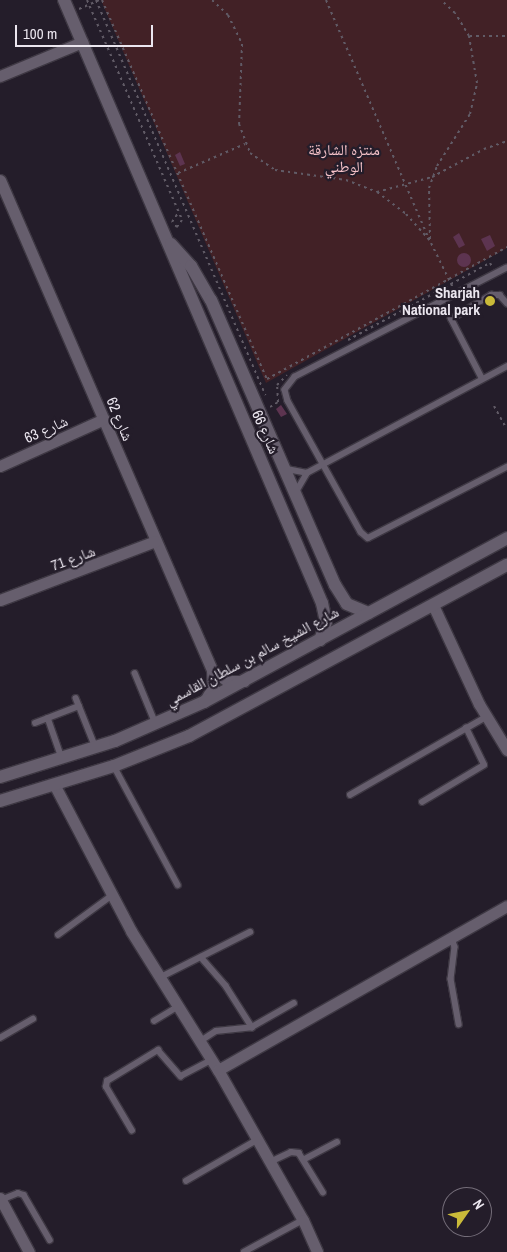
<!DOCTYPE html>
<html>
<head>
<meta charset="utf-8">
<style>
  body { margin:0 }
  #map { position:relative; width:507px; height:1252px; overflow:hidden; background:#241d2a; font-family:"Archivo Narrow","Noto Naskh Arabic",sans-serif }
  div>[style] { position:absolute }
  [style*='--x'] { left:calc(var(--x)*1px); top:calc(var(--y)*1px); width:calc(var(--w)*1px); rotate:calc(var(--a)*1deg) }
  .green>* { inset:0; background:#422126 }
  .building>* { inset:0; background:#5d3450 }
  .round { border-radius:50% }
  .path>* { height:2px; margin-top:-1px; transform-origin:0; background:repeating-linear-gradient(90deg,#615b66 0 2.5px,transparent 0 6.5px) }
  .roads { filter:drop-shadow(1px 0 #3e3843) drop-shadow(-1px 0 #3e3843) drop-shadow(0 1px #3e3843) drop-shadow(0 -1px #3e3843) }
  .service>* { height:5.5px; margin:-2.75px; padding:0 2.75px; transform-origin:2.75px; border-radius:2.75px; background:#665e6d }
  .minor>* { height:11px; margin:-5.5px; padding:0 5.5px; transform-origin:5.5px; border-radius:5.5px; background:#665e6d }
  .tertiary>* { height:12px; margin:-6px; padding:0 6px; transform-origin:6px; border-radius:6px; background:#665e6d }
  .dots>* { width:14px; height:14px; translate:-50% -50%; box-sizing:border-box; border:2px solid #241d2a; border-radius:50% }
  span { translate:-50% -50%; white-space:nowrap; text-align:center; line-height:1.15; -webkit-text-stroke:4.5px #241d2a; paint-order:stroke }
  .park-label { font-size:15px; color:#f8c4ca }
  .poi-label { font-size:15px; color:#ebe6ef; font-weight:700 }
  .right { translate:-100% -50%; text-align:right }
  .street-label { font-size:15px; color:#ebe6ef }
  .north { position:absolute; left:442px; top:1187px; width:50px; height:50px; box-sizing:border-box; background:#241d2a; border:1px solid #746d79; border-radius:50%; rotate:57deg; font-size:14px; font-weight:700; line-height:20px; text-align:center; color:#ebe6ef }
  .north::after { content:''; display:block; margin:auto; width:18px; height:22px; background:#caba39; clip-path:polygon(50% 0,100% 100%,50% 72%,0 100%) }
  .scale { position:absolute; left:15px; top:25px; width:138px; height:22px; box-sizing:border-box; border:2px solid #ebe6ef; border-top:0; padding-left:6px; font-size:15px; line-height:18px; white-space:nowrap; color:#ebe6ef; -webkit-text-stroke:4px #241d2a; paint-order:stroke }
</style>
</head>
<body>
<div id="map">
  <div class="green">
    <div style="clip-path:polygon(101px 0,507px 0,507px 248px,266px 383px)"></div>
  </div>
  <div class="building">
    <div style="clip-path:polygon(180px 152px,185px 164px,180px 166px,175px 155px)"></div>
    <div style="clip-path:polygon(459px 233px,465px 245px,459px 248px,453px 237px)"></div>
    <div style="clip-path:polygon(490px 235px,495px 246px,487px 251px,481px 239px)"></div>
    <div class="round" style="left:457px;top:253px;width:14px;height:14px"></div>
    <div style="clip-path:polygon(281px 405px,287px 414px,281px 417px,276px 409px)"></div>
  </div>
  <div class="path">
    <div style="--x:87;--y:0;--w:240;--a:66.6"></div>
    <div style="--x:182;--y:220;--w:9;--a:126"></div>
    <div style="--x:177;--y:227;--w:7;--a:-135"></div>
    <div style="--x:172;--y:222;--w:11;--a:-56"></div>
    <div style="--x:96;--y:0;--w:430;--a:66.8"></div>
    <div style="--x:102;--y:0;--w:413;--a:66.5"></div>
    <div style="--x:267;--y:379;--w:274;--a:-28.8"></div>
    <div style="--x:212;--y:0;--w:22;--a:43"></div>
    <div style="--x:228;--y:15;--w:32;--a:64"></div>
    <div style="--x:242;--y:44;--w:80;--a:92.1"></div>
    <div style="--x:239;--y:124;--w:31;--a:69"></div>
    <div style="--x:250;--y:153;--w:30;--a:34"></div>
    <div style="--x:275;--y:170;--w:72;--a:8"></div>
    <div style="--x:346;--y:180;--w:33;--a:21"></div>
    <div style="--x:377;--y:192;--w:36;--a:37"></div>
    <div style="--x:406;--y:214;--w:38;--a:48"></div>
    <div style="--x:326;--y:0;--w:260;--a:66.7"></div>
    <div style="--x:79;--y:9;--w:22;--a:-24"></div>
    <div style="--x:470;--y:36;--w:37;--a:0"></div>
    <div style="--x:178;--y:173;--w:73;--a:-23.4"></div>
    <div style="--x:377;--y:192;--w:57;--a:-15.3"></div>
    <div style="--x:432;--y:177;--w:59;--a:-28.3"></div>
    <div style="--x:484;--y:149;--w:24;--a:-19"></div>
    <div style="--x:430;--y:239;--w:51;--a:-91.1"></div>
    <div style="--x:429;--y:188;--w:23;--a:-70"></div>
    <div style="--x:437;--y:166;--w:62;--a:-57.6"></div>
    <div style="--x:470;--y:114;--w:32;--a:-77"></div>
    <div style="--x:477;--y:83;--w:48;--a:-99.7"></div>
    <div style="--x:469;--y:36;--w:27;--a:-121"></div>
    <div style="--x:455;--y:13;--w:19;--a:-137"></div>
    <div style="--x:431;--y:243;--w:50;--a:63.9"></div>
    <div style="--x:348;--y:340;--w:162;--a:-28.5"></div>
    <div style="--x:490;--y:263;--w:6;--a:59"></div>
    <div style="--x:494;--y:406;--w:26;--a:61"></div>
    <div style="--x:270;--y:407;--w:9;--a:-32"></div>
    <div style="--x:278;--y:402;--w:17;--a:-93"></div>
    <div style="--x:277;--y:385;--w:14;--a:-45"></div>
  </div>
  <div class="roads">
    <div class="service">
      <div style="--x:507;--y:268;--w:238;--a:152.8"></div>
      <div style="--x:295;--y:377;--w:16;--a:128"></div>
      <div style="--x:285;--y:390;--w:11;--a:75"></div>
      <div style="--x:288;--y:401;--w:150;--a:60.9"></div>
      <div style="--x:361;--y:532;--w:9;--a:41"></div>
      <div style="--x:368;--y:538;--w:156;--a:-27.1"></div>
      <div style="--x:482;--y:379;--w:68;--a:-117.3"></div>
      <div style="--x:451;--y:319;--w:47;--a:-31"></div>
      <div style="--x:491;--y:295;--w:9;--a:0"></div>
      <div style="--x:500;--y:295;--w:11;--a:49"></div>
      <div style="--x:287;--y:469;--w:20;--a:11"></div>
      <div style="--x:296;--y:492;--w:22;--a:-60"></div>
      <div style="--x:307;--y:473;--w:227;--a:-28.1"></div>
      <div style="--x:135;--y:673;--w:55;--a:67.6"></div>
      <div style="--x:76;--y:698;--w:54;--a:68.2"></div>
      <div style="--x:48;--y:718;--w:42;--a:70.7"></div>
      <div style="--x:35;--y:723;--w:47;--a:-21.1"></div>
      <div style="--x:114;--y:766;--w:135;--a:61.7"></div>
      <div style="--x:350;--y:795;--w:157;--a:-29.8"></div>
      <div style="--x:422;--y:802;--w:72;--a:-30.8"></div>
      <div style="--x:484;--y:765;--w:41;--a:-115.9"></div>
      <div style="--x:58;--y:935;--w:66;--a:-36.3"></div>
      <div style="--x:452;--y:938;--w:9;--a:72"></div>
      <div style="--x:455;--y:947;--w:32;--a:97"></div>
      <div style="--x:451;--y:979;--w:46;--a:79.9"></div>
      <div style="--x:201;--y:957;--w:38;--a:49"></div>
      <div style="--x:226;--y:986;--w:49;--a:57.6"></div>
      <div style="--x:159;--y:978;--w:102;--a:-26.8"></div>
      <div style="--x:154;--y:1021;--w:27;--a:-31"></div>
      <div style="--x:0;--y:1038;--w:38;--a:-30"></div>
      <div style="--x:199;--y:1042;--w:20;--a:-33"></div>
      <div style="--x:216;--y:1031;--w:36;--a:-6"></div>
      <div style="--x:252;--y:1027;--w:48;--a:-29.7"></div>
      <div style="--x:132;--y:1131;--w:51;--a:-120.6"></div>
      <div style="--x:106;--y:1087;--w:6;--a:-81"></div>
      <div style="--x:107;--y:1081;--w:60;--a:-31.3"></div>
      <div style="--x:158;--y:1050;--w:35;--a:49"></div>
      <div style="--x:181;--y:1076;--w:34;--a:-28"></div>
      <div style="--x:305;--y:1159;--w:36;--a:-28"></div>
      <div style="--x:270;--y:1162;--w:23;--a:-25"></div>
      <div style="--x:291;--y:1152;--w:8;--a:7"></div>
      <div style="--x:299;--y:1153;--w:46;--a:58.4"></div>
      <div style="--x:186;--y:1181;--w:82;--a:-30"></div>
      <div style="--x:1;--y:1200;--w:18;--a:-22"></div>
      <div style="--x:18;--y:1193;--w:6;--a:18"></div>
      <div style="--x:24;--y:1195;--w:52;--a:60"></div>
      <div style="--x:244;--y:1252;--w:67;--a:-28.5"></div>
    </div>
    <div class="minor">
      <div style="--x:0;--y:76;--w:89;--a:-22.5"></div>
      <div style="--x:0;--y:180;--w:534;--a:66.6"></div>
      <div style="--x:212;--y:670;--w:17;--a:87"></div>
      <div style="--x:213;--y:687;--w:17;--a:121"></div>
      <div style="--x:0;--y:466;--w:114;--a:-24.3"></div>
      <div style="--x:0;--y:600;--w:166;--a:-20.8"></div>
      <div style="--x:433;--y:605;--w:109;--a:65.1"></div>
      <div style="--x:479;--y:704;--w:54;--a:58.7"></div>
      <div style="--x:212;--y:670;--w:19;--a:36"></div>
      <div style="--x:227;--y:681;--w:17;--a:0"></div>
      <div style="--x:55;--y:786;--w:164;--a:62.3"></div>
      <div style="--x:131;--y:931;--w:164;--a:58"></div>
      <div style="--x:218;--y:1070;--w:172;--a:60.5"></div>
      <div style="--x:303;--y:1220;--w:35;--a:66"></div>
      <div style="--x:218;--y:1070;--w:332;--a:-29.6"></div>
      <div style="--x:0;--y:1198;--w:61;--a:61.8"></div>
    </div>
    <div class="tertiary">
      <div style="--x:64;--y:0;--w:656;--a:66.84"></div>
      <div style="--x:322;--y:603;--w:19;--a:78"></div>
      <div style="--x:326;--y:622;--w:19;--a:108"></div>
      <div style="--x:171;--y:244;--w:30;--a:48"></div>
      <div style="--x:191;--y:266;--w:39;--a:60"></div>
      <div style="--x:211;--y:300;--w:311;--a:66.5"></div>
      <div style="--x:335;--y:585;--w:22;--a:58"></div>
      <div style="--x:347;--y:604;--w:23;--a:23"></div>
      <div style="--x:0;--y:777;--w:121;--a:-17.4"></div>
      <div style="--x:115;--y:741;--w:97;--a:-23.7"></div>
      <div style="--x:204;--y:702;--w:345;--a:-28.4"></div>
      <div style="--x:0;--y:801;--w:119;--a:-17.1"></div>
      <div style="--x:114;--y:766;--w:81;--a:-21.8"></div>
      <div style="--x:189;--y:736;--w:361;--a:-28.3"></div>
    </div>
  </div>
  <div class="dots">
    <div style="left:490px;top:301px;background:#caba39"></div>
  </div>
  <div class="park-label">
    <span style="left:344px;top:158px">منتزه الشارقة<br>الوطني</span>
  </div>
  <div class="poi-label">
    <span class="right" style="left:480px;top:301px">Sharjah<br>National park</span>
  </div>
  <div class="street-label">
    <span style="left:120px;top:419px;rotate:67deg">شارع 62</span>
    <span style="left:46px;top:429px;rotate:-24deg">شارع 63</span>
    <span style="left:266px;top:432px;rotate:66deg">شارع 66</span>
    <span style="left:73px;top:558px;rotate:-20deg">شارع 71</span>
    <span style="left:252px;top:656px;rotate:-28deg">شارع الشيخ سالم بن سلطان القاسمي</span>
  </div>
  <div class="north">N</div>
  <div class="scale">100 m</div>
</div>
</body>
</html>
